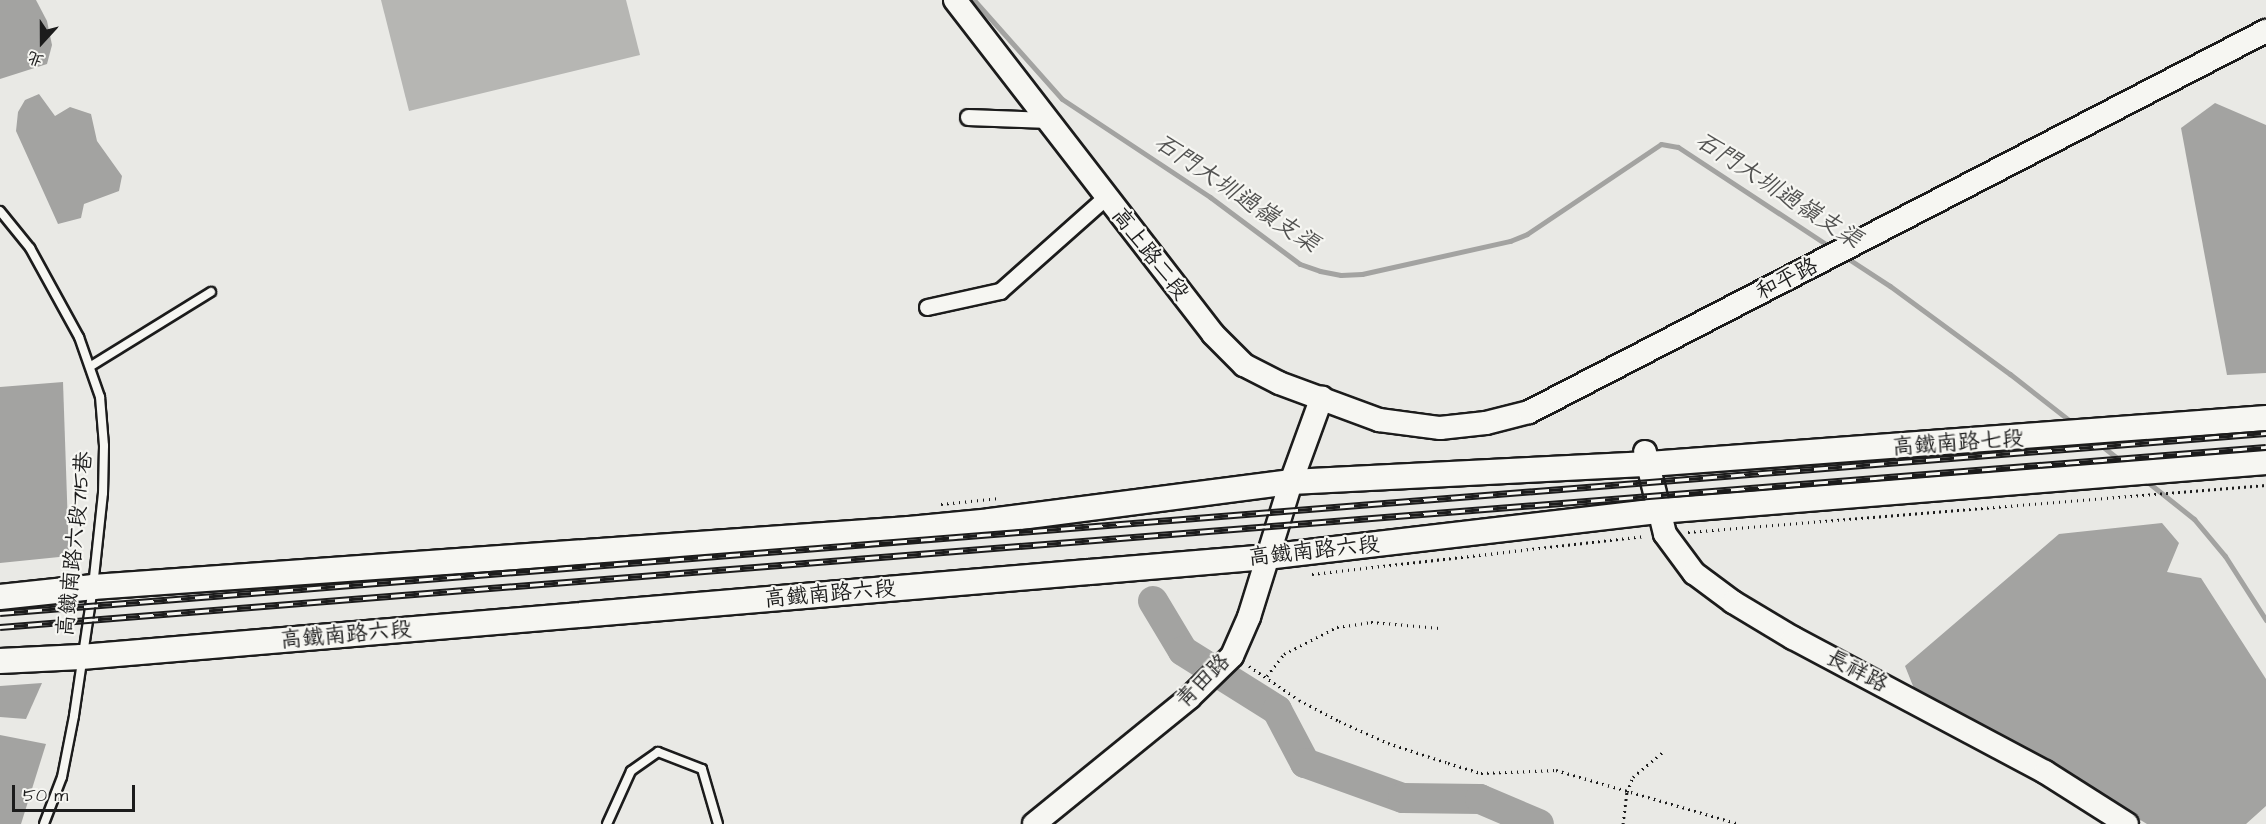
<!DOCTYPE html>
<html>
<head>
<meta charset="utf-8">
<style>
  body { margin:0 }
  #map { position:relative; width:2266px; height:824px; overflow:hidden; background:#e9e9e5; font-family:"Architects Daughter","LXGW WenKai TC",sans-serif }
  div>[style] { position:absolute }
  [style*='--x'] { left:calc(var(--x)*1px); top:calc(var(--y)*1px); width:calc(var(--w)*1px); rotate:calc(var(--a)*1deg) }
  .water>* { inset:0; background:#a3a3a1 }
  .stream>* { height:5px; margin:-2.5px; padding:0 2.5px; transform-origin:2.5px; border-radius:2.5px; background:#a3a3a1 }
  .river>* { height:30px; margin:-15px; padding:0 15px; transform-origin:15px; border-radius:15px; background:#a3a3a1 }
  .building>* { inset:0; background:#b6b6b3 }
  .path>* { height:3px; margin-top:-1.5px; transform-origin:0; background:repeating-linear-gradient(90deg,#1c1c1c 0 1.5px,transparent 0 6px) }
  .roads { filter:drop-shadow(2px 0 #1c1c1c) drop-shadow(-2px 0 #1c1c1c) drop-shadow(0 2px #1c1c1c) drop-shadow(0 -2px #1c1c1c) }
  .lane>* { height:8px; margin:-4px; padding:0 4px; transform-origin:4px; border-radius:4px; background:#f6f6f2 }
  .street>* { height:15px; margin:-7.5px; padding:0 7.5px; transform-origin:7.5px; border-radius:7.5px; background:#f6f6f2 }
  .secondary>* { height:22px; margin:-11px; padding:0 11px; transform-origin:11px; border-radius:11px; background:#f6f6f2 }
  .primary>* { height:24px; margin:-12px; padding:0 12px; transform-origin:12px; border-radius:12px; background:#f6f6f2 }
  .rail>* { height:7px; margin-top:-3.5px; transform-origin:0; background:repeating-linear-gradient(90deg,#f6f6f2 0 14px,#1c1c1c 0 28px); box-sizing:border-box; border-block:2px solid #1c1c1c }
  span { translate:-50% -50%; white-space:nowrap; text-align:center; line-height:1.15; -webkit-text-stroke:4.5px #f6f6f2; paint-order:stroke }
  .street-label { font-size:22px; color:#1c1c1c }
  .water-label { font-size:24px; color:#525251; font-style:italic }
  .north { position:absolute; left:12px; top:12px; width:60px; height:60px; -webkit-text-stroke:4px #f6f6f2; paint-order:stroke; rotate:201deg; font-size:16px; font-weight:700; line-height:24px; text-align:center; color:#1c1c1c }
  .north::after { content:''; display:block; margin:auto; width:21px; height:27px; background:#1c1c1c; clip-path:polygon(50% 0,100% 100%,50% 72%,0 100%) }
  .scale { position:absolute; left:12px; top:785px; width:123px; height:27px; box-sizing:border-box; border:3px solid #1c1c1c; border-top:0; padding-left:8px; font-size:18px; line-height:21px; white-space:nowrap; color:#1c1c1c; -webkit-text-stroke:4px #f6f6f2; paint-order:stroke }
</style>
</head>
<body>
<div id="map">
  <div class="water">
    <div style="clip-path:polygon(0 0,36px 0,47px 21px,52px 45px,47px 64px,0 79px)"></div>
    <div style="clip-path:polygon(39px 94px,55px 116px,70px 107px,91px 114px,97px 141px,122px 176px,119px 191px,84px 204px,81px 218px,58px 224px,16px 131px,18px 112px,25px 100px)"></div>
    <div style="clip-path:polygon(2215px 103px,2266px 125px,2266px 373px,2227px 375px,2181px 128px)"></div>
    <div style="clip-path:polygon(63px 382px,69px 556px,0 563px,0 387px)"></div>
    <div style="clip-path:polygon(2162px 523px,2179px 543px,2167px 572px,2201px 578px,2266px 679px,2266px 806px,2246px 824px,2147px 824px,2013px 743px,1915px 691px,1905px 666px,2059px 534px)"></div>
    <div style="clip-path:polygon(42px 683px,26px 719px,0 717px,0 686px)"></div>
    <div style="clip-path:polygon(0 735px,46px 744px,21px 824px,0 824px)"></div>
  </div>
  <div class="stream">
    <div style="--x:974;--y:0;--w:132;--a:48.4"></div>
    <div style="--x:1062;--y:99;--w:178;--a:33.5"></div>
    <div style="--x:1210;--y:197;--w:112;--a:36.7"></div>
    <div style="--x:1300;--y:264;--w:21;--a:19"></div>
    <div style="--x:1320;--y:271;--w:21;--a:11"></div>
    <div style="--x:1341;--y:275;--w:21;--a:-3"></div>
    <div style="--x:1362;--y:274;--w:152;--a:-12.6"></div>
    <div style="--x:1510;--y:241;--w:18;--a:-22"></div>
    <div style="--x:1527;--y:234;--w:161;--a:-33.9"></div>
    <div style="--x:1661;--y:144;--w:17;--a:10"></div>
    <div style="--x:1678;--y:147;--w:184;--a:33.3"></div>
    <div style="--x:1844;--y:256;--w:55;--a:33.1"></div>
    <div style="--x:1890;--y:286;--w:149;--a:36.3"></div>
    <div style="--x:2010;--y:374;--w:81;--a:38"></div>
    <div style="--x:2093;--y:439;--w:42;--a:38.2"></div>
    <div style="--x:2145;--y:480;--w:63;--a:38.5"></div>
    <div style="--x:2194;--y:519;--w:48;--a:50"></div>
    <div style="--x:2225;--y:556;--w:76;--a:57.4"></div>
  </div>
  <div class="river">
    <div style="--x:1153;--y:601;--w:58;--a:59"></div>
    <div style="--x:1183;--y:651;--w:111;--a:32.1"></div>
    <div style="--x:1277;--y:710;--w:60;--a:62.2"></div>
    <div style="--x:1305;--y:763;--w:104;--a:19.7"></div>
    <div style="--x:1403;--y:798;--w:77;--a:0.7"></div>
    <div style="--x:1480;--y:799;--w:64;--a:23"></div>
  </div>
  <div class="building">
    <div style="clip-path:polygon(381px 0,626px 0,640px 55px,409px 111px)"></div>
  </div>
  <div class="path">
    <div style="--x:941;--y:504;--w:59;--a:-5.8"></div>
    <div style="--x:1688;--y:532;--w:580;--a:-4.65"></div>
    <div style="--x:1312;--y:574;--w:335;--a:-6.5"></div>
    <div style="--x:1249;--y:666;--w:60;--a:34.2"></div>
    <div style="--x:1299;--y:700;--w:45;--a:27.7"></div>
    <div style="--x:1339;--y:721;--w:54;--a:24.2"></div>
    <div style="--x:1388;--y:743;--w:63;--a:18.4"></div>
    <div style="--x:1448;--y:763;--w:34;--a:17"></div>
    <div style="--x:1481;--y:773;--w:75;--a:-2.3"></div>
    <div style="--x:1556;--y:770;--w:191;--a:16.4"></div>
    <div style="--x:1267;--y:676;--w:28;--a:-52"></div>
    <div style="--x:1284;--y:654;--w:59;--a:-27"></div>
    <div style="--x:1337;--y:627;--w:34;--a:-8"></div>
    <div style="--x:1371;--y:622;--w:69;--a:5"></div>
    <div style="--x:1623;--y:824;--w:32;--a:-83"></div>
    <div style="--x:1627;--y:792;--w:16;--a:-68"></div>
    <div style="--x:1633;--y:777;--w:38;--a:-40"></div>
  </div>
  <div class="roads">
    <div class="lane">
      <div style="--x:0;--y:211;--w:48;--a:51"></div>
      <div style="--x:30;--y:248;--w:102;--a:61.2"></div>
      <div style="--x:79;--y:337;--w:64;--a:70.7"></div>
      <div style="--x:100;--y:397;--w:49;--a:85.3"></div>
      <div style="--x:104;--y:446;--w:47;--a:91.2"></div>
      <div style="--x:103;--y:493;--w:95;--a:96.1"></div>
      <div style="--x:93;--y:587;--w:130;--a:98.4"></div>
      <div style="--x:74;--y:716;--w:62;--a:101.1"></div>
      <div style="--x:62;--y:777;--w:50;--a:111"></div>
      <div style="--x:91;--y:366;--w:141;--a:-31.7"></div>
      <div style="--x:607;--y:824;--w:58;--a:-65.6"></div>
      <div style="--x:631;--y:771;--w:33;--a:-35"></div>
      <div style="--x:658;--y:752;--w:47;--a:21.1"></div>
      <div style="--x:702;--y:769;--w:57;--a:73.8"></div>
    </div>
    <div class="street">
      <div style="--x:968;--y:117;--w:80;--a:2.1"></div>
      <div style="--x:927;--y:307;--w:75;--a:-12.4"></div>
      <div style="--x:1000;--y:291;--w:142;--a:-41.6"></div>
    </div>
    <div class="secondary">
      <div style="--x:955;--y:0;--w:422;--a:52.3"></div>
      <div style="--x:1213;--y:334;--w:44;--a:45"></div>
      <div style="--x:1244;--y:365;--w:39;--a:27"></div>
      <div style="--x:1279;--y:383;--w:107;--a:20.3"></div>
      <div style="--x:1379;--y:420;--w:62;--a:7.5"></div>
      <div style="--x:1440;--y:428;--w:46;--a:-6.2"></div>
      <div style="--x:1486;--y:423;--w:44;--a:-14.3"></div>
      <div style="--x:1529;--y:412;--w:830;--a:-27.34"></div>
      <div style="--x:1645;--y:452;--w:84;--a:76.3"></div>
      <div style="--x:1665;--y:534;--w:49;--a:53.4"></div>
      <div style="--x:1694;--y:573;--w:49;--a:36.6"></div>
      <div style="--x:1733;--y:602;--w:70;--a:31"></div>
      <div style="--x:1793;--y:638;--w:285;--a:28"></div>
      <div style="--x:2045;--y:772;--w:97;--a:32.4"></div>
      <div style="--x:1034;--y:824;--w:200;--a:-39.1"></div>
      <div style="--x:1189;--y:698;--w:60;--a:-44.3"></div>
      <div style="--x:1232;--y:656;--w:43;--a:-66.4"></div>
      <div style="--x:1249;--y:617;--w:141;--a:-72.7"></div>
      <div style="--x:1291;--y:482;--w:90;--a:-70"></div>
    </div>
    <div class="primary">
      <div style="--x:0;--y:597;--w:94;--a:-6.1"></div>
      <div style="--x:93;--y:587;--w:818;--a:-4.07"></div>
      <div style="--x:909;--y:529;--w:81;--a:-5.6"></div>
      <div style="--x:990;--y:521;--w:304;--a:-7.4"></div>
      <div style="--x:1291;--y:482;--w:358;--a:-2.9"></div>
      <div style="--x:1649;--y:464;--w:619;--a:-4.26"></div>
      <div style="--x:0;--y:661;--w:81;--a:-2.8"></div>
      <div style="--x:81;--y:657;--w:1189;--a:-4.82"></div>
      <div style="--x:1266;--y:557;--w:396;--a:-6.7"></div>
      <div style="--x:1659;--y:511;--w:609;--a:-4.62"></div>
    </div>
  </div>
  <div class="rail">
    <div style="--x:0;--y:613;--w:2273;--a:-4.54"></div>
    <div style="--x:0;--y:627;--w:2273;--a:-4.54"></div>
  </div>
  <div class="street-label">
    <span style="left:1150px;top:254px;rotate:52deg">高上路二段</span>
    <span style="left:1787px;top:279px;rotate:-27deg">和平路</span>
    <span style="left:1958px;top:443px;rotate:-4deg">高鐵南路七段</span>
    <span style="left:75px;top:544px;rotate:-84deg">高鐵南路六段715巷</span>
    <span style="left:1314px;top:551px;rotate:-6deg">高鐵南路六段</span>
    <span style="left:830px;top:594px;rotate:-5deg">高鐵南路六段</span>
    <span style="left:346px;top:635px;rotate:-5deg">高鐵南路六段</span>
    <span style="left:1857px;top:671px;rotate:28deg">長祥路</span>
    <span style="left:1203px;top:681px;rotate:-45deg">青田路</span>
  </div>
  <div class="water-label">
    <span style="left:1778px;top:191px;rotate:33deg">石門大圳過嶺支渠</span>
    <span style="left:1236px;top:194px;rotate:34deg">石門大圳過嶺支渠</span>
  </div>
  <div class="north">北</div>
  <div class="scale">50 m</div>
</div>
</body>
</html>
